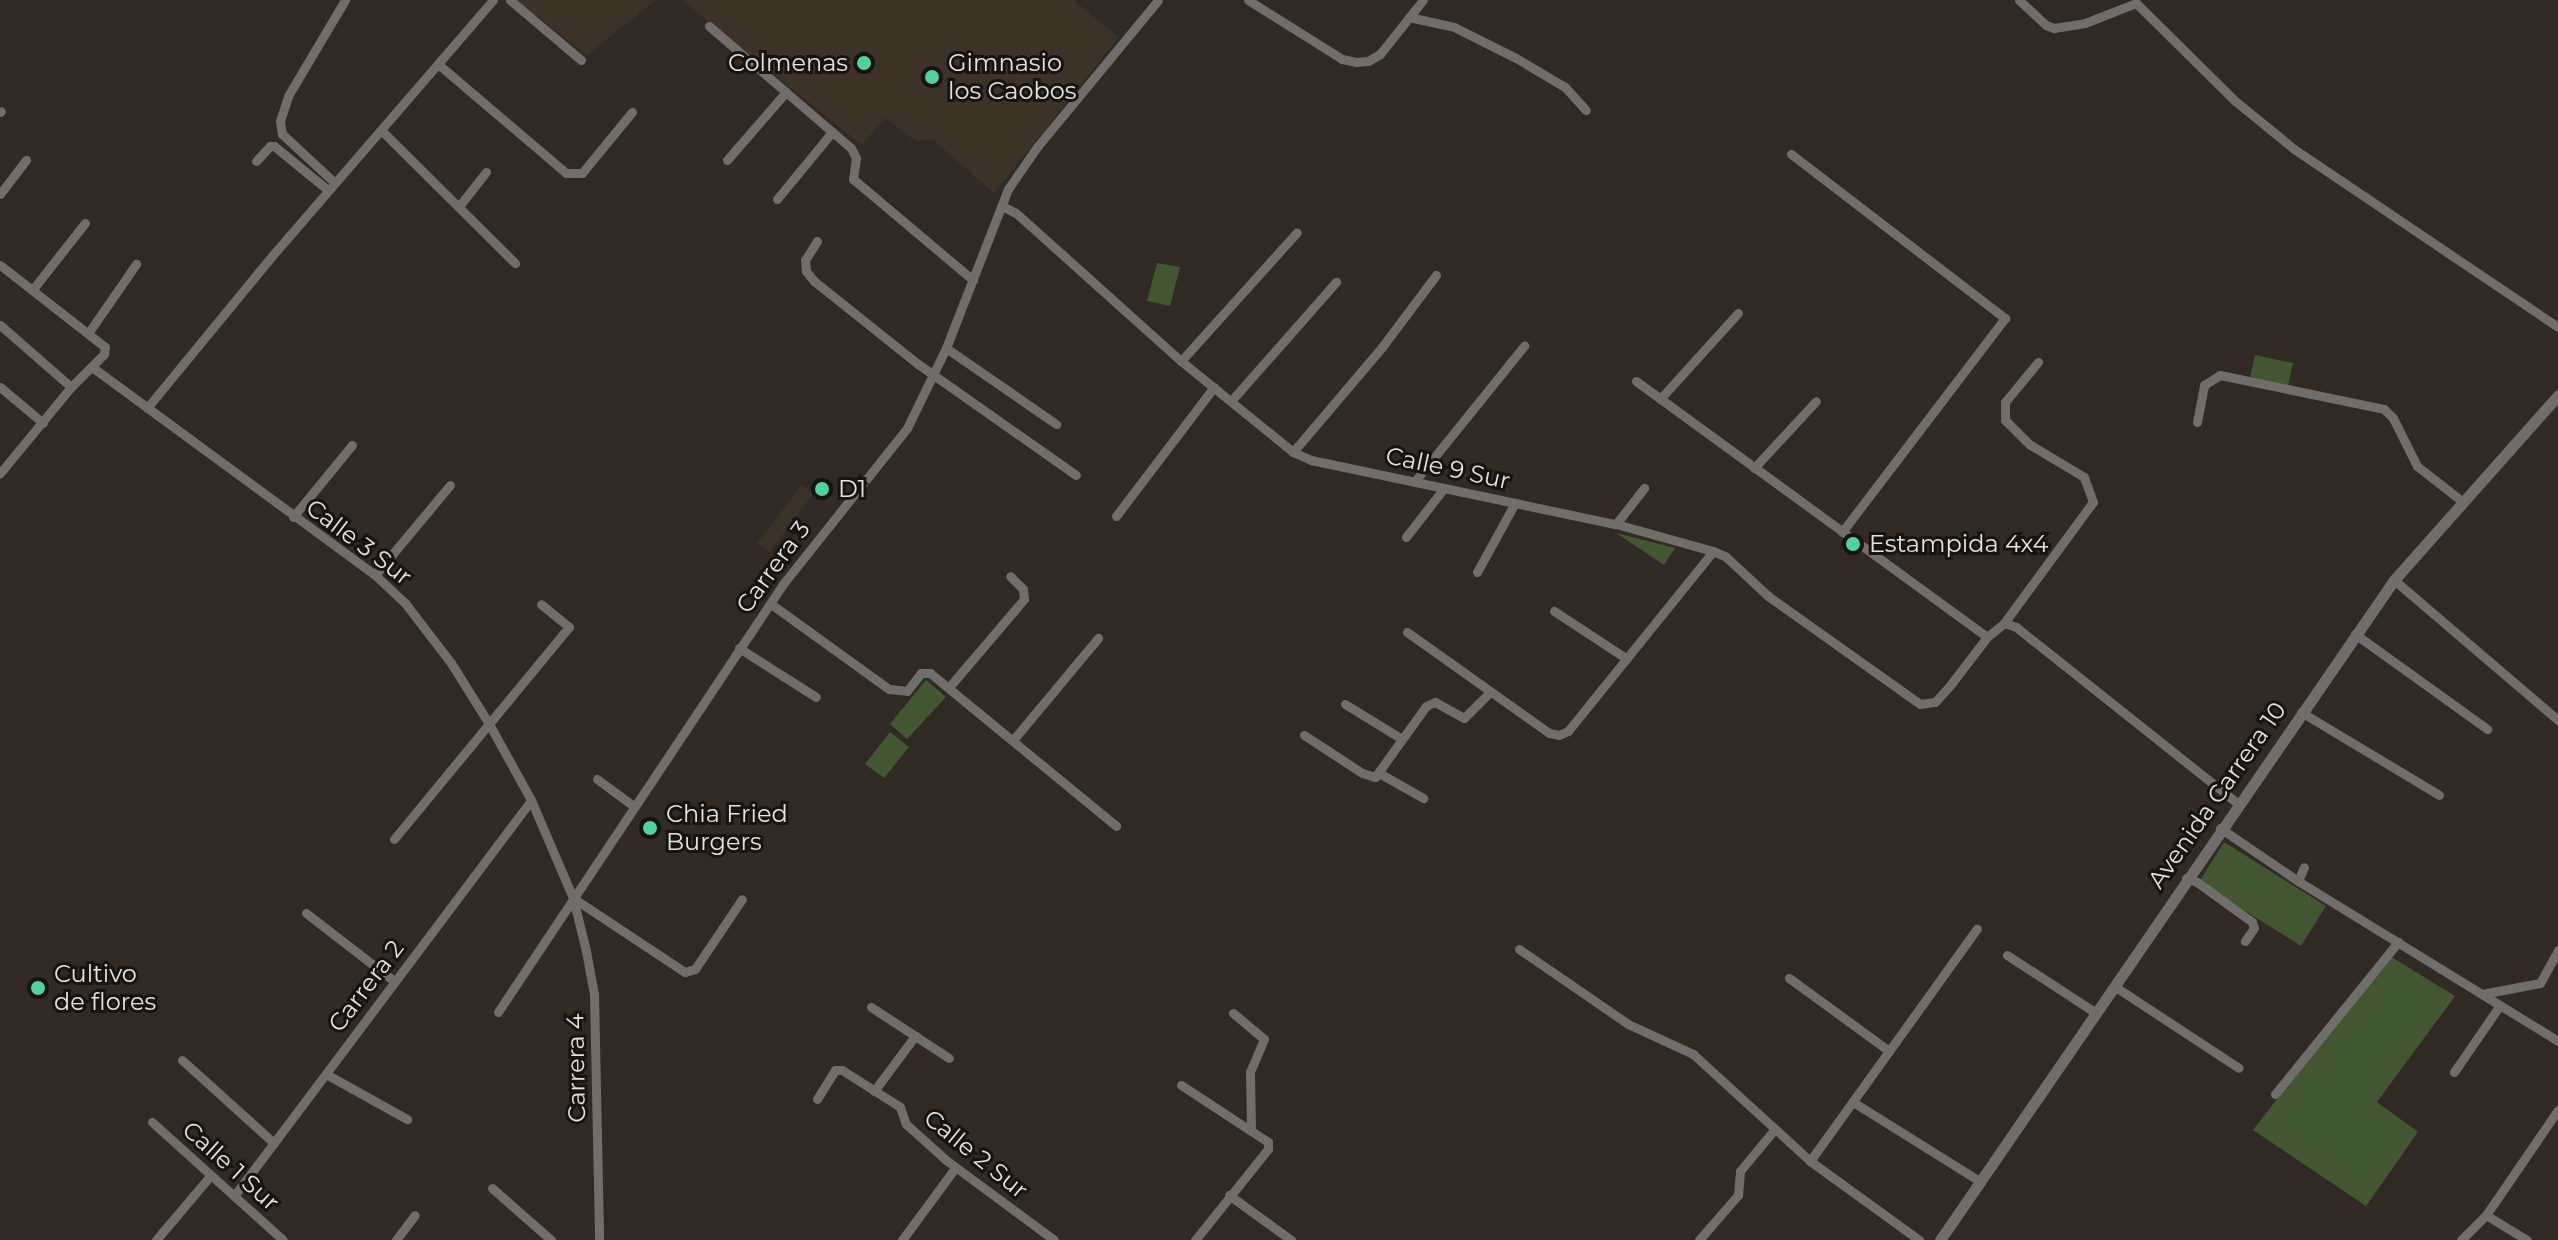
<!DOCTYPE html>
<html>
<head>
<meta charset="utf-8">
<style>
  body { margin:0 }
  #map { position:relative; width:2558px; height:1240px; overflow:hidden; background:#312a24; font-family:Montserrat,sans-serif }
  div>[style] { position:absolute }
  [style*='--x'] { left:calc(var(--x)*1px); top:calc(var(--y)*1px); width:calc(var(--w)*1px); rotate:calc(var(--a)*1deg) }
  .built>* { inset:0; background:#3d3227 }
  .green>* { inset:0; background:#425731 }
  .minor>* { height:9px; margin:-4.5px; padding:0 4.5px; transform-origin:4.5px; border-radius:4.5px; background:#716d6a }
  .tertiary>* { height:11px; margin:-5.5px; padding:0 5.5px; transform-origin:5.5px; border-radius:5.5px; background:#716d6a }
  .dots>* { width:22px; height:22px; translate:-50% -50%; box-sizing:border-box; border:4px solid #161311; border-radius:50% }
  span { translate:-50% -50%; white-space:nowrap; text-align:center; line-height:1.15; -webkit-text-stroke:6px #161311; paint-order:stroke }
  .poi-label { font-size:24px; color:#e6e1dd }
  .right { translate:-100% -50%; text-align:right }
  .left { translate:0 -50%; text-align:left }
  .street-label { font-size:24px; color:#e6e1dd }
</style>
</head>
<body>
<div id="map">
  <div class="built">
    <div style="clip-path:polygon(516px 0,656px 0,587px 55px)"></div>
    <div style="clip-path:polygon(682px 0,1073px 0,1119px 37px,994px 193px,933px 140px,916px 141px,885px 118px,862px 145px)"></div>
    <div style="clip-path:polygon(802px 485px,813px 494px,770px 552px,757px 543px)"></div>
  </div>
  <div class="green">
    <div style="clip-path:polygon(1157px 263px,1180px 267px,1170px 306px,1147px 301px)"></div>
    <div style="clip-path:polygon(2255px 355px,2293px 363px,2288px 386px,2250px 378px)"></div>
    <div style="clip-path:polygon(1616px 533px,1675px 548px,1664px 565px)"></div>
    <div style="clip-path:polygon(926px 680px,946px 697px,907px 739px,890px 724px)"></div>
    <div style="clip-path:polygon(890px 732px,909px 747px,884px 778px,865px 764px)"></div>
    <div style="clip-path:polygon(2224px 842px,2326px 906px,2301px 946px,2199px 882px)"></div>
    <div style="clip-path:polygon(2388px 955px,2455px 996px,2377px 1102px,2418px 1132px,2366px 1206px,2253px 1130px)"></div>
  </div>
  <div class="minor">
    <div style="--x:510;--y:0;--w:93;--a:40.2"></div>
    <div style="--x:1248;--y:0;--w:111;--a:32.1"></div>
    <div style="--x:1342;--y:59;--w:14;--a:12"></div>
    <div style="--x:1356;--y:62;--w:12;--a:-5"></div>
    <div style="--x:1368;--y:61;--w:14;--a:-30"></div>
    <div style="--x:1380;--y:54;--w:69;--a:-51.5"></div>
    <div style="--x:2019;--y:0;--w:37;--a:43"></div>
    <div style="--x:2046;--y:25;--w:9;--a:21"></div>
    <div style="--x:2054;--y:28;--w:31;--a:-9"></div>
    <div style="--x:2085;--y:23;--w:55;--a:-21.4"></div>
    <div style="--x:2136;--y:3;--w:138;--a:44.7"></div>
    <div style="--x:2234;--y:100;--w:77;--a:39.2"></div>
    <div style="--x:2294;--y:149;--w:318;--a:34"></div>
    <div style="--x:1409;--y:17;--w:46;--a:12.5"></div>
    <div style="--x:1454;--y:27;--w:69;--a:26.6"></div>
    <div style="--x:1516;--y:58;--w:57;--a:30.6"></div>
    <div style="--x:1565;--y:87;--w:31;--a:48"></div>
    <div style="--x:709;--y:26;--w:187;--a:40.7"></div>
    <div style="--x:851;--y:148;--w:11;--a:63"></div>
    <div style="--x:856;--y:158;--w:21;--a:98"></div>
    <div style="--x:853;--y:179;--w:157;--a:40.1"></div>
    <div style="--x:438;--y:64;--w:168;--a:40.4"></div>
    <div style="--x:566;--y:173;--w:16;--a:0"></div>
    <div style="--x:582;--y:173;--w:79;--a:-50.7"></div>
    <div style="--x:0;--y:112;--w:1;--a:-45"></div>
    <div style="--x:381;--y:130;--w:189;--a:44.8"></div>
    <div style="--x:1791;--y:154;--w:270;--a:37.5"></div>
    <div style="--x:2005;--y:318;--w:269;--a:127.3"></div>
    <div style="--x:727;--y:160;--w:90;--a:-49.1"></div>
    <div style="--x:256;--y:161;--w:21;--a:-47"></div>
    <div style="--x:270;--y:146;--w:4;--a:0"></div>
    <div style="--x:274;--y:146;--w:70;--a:39.2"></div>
    <div style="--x:335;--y:183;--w:72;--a:-137.2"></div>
    <div style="--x:282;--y:134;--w:13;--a:-99"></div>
    <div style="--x:280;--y:121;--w:26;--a:-72"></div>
    <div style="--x:288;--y:96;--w:112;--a:-59.3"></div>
    <div style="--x:0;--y:194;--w:43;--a:-52.6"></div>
    <div style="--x:777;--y:199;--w:87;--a:-50.6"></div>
    <div style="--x:460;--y:205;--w:42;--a:-51.8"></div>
    <div style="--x:1004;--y:207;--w:13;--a:27"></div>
    <div style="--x:1016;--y:213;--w:222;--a:41.9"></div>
    <div style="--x:1181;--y:361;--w:144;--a:39.1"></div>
    <div style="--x:1293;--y:452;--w:20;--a:24"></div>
    <div style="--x:1311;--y:460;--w:312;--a:11.9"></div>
    <div style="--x:1616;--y:524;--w:101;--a:15.6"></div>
    <div style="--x:1713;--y:551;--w:13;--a:23"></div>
    <div style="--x:1725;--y:556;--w:59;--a:42.9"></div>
    <div style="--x:1768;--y:596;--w:186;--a:35.4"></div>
    <div style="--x:1920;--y:704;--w:15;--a:-8"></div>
    <div style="--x:1935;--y:702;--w:24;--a:-48"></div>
    <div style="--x:1951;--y:684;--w:59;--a:-52.5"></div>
    <div style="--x:1987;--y:637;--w:22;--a:-39"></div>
    <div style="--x:2004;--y:623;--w:150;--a:-53.7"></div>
    <div style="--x:2093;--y:502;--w:27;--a:-110"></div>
    <div style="--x:2084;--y:477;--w:64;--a:-149"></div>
    <div style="--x:2029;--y:444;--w:34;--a:-135"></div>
    <div style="--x:2005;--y:420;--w:18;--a:-90"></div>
    <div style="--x:2005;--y:402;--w:52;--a:-50.5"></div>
    <div style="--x:817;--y:241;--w:22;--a:122"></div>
    <div style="--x:805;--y:260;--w:11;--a:85"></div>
    <div style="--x:806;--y:271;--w:13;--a:51"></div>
    <div style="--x:814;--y:281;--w:133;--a:38.6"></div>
    <div style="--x:918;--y:364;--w:193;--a:35.1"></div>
    <div style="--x:0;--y:265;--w:133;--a:38"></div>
    <div style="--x:105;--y:347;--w:7;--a:98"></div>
    <div style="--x:104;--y:354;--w:47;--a:135"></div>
    <div style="--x:71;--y:387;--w:112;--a:129.5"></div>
    <div style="--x:33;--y:289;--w:84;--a:-51.8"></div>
    <div style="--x:0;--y:325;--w:94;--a:41.1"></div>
    <div style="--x:89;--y:332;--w:83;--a:-55.3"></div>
    <div style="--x:946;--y:348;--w:134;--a:34.6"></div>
    <div style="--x:1181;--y:361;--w:173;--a:-48"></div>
    <div style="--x:92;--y:367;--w:351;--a:36.3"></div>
    <div style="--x:375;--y:575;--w:41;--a:43"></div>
    <div style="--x:405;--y:603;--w:76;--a:52.5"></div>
    <div style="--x:451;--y:663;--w:70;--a:57.9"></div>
    <div style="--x:488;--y:722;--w:89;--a:61.1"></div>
    <div style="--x:531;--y:800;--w:107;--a:66.8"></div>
    <div style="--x:573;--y:898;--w:55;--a:76.2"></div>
    <div style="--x:586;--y:951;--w:44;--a:79.5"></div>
    <div style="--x:594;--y:994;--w:246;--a:88.8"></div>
    <div style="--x:1636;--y:381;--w:434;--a:36.1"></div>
    <div style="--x:0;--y:387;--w:56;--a:39.9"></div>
    <div style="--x:1660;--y:399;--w:116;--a:-47.8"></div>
    <div style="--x:1231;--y:401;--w:159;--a:-48.6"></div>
    <div style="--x:147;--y:408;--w:197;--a:-50.6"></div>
    <div style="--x:272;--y:256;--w:338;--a:-49.2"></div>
    <div style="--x:2197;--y:422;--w:38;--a:-79"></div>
    <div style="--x:2204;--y:385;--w:19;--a:-32"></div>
    <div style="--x:2220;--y:375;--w:167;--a:11.7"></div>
    <div style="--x:2384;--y:409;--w:13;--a:45"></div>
    <div style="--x:2393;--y:418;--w:54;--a:63.4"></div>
    <div style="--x:2417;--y:466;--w:58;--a:38"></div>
    <div style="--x:1293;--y:452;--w:138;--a:-49.7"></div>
    <div style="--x:1382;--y:347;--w:90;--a:-53.1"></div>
    <div style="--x:1754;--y:468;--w:91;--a:-47.2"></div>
    <div style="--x:1415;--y:481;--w:174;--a:-51.1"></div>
    <div style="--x:1116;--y:516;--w:162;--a:-52.8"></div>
    <div style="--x:293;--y:517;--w:93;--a:-50.7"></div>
    <div style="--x:1616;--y:524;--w:46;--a:-52.1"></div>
    <div style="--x:1406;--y:537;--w:62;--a:-52.2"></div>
    <div style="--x:1477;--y:572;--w:79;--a:-61.2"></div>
    <div style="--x:375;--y:575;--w:117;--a:-50.2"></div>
    <div style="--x:2394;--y:580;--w:216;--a:40.5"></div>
    <div style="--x:771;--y:604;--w:145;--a:35.8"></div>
    <div style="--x:889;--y:689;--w:18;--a:6"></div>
    <div style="--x:907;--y:691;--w:23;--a:-52"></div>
    <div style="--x:921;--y:673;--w:9;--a:0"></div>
    <div style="--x:930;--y:673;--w:241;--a:39.4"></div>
    <div style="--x:1554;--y:611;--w:87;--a:33.3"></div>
    <div style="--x:2004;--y:623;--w:13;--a:18"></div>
    <div style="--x:2016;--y:627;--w:283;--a:38.5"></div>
    <div style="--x:1407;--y:632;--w:174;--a:35.4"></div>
    <div style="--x:1549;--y:733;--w:10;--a:11"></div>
    <div style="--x:1559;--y:735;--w:10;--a:-24"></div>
    <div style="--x:1568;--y:731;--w:231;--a:-51.1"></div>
    <div style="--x:2355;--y:634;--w:163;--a:35.7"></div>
    <div style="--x:739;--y:648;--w:91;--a:32.5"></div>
    <div style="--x:950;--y:686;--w:114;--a:-49.6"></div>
    <div style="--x:1024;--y:599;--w:10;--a:-96"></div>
    <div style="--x:1023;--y:589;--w:18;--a:-135"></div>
    <div style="--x:1345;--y:704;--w:67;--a:31.6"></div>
    <div style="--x:2301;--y:712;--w:161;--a:31"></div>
    <div style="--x:1304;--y:735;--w:69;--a:33.2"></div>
    <div style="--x:1362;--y:773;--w:14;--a:17"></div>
    <div style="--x:1375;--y:777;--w:87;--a:-54.3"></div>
    <div style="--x:1426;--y:706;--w:10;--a:-24"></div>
    <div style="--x:1435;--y:702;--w:33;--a:29"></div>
    <div style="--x:1464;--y:718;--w:37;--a:-45"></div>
    <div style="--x:1013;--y:740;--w:133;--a:-50.2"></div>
    <div style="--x:1379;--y:773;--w:51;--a:29.6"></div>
    <div style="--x:597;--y:779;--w:44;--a:36.6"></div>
    <div style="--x:2220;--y:828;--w:94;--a:34.2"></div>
    <div style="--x:2298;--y:881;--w:305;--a:31.6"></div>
    <div style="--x:394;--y:839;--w:275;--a:-50.5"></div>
    <div style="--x:569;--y:627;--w:36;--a:-141"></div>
    <div style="--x:2186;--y:878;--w:12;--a:20"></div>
    <div style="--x:2197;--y:882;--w:68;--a:36"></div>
    <div style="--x:2252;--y:922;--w:6;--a:72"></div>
    <div style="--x:2254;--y:928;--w:16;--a:125"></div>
    <div style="--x:2298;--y:881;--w:15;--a:-67"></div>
    <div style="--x:573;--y:898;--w:134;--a:33.5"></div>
    <div style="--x:685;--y:972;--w:10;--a:-17"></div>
    <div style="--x:695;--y:969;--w:84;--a:-56.1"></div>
    <div style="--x:306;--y:913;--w:111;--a:37.7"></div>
    <div style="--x:1519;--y:949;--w:132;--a:34.5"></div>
    <div style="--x:1628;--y:1024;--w:72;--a:24.8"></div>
    <div style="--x:1693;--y:1054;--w:159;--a:42.4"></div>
    <div style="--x:1810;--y:1161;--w:135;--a:35.9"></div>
    <div style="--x:2007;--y:955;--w:106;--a:33.1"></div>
    <div style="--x:1789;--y:978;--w:124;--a:36.1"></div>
    <div style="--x:2114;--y:986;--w:149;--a:33.3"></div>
    <div style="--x:2482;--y:994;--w:59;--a:-10.7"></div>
    <div style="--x:2540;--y:983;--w:38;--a:-61"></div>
    <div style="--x:871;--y:1007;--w:93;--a:33.2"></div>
    <div style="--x:498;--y:1012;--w:514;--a:-56.34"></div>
    <div style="--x:783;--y:584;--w:199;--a:-51.5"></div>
    <div style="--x:907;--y:428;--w:89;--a:-64"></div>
    <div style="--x:946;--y:348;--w:171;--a:-68.7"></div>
    <div style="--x:1008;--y:189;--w:51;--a:-55.4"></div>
    <div style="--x:1037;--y:147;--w:190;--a:-50.5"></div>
    <div style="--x:1233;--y:1013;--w:40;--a:40"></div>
    <div style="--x:1264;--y:1039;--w:36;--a:113"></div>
    <div style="--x:1250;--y:1072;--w:57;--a:89"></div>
    <div style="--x:182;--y:1060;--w:124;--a:42.1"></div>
    <div style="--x:2454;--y:1072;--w:81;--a:-55.5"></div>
    <div style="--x:326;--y:1074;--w:93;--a:29.1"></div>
    <div style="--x:1181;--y:1085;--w:104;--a:33.2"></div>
    <div style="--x:1268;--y:1142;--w:7;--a:90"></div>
    <div style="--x:1268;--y:1149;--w:117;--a:128.7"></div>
    <div style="--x:874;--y:1091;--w:69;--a:-53.3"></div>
    <div style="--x:2275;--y:1094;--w:196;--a:-51"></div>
    <div style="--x:817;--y:1099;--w:34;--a:-58"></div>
    <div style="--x:835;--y:1070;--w:7;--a:0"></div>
    <div style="--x:842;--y:1070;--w:69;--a:32.5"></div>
    <div style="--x:900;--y:1107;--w:18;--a:71"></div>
    <div style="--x:906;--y:1124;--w:54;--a:42"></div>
    <div style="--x:946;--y:1160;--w:134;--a:36.5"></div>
    <div style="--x:1853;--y:1102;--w:151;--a:32"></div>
    <div style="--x:152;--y:1122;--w:176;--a:42"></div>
    <div style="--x:1810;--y:1161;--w:286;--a:-54.3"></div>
    <div style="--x:492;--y:1188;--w:79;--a:41.4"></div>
    <div style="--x:1229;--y:1195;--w:77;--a:36"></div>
    <div style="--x:234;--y:1196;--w:495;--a:-53.1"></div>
    <div style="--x:2486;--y:1215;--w:48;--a:31.4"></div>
    <div style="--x:156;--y:1240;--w:84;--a:-49.8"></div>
    <div style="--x:396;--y:1240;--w:31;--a:-53"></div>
    <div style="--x:902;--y:1240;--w:89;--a:-53.6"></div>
    <div style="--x:1699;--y:1240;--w:60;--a:-49.1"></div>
    <div style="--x:1738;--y:1195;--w:24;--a:-85"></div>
    <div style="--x:1740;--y:1171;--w:53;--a:-50.3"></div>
    <div style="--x:2461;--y:1240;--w:35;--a:-45"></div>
    <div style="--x:2486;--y:1215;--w:127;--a:-55.6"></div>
  </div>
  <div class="tertiary">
    <div style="--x:1940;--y:1240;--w:801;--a:-55.48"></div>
    <div style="--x:2394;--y:580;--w:247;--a:-48.4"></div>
  </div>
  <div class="dots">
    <div style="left:864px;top:63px;background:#4ed39a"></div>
    <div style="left:932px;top:77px;background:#4ed39a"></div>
    <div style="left:822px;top:489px;background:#4ed39a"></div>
    <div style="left:1853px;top:544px;background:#4ed39a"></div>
    <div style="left:650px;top:828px;background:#4ed39a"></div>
    <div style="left:38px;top:988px;background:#4ed39a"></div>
  </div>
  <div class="poi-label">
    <span class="right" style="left:848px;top:63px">Colmenas</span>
    <span class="left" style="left:948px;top:77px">Gimnasio<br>los Caobos</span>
    <span class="left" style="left:838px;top:489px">D1</span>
    <span class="left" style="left:1869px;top:544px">Estampida 4x4</span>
    <span class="left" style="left:666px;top:828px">Chia Fried<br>Burgers</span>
    <span class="left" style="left:54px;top:988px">Cultivo<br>de flores</span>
  </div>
  <div class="street-label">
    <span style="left:1448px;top:468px;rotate:12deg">Calle 9 Sur</span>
    <span style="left:359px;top:542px;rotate:37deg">Calle 3 Sur</span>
    <span style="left:773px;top:567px;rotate:-54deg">Carrera 3</span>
    <span style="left:2217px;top:795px;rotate:-55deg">Avenida Carrera 10</span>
    <span style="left:366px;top:986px;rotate:-53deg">Carrera 2</span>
    <span style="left:576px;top:1068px;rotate:-91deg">Carrera 4</span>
    <span style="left:976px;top:1154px;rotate:39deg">Calle 2 Sur</span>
    <span style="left:231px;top:1166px;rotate:42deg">Calle 1 Sur</span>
  </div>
</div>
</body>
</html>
